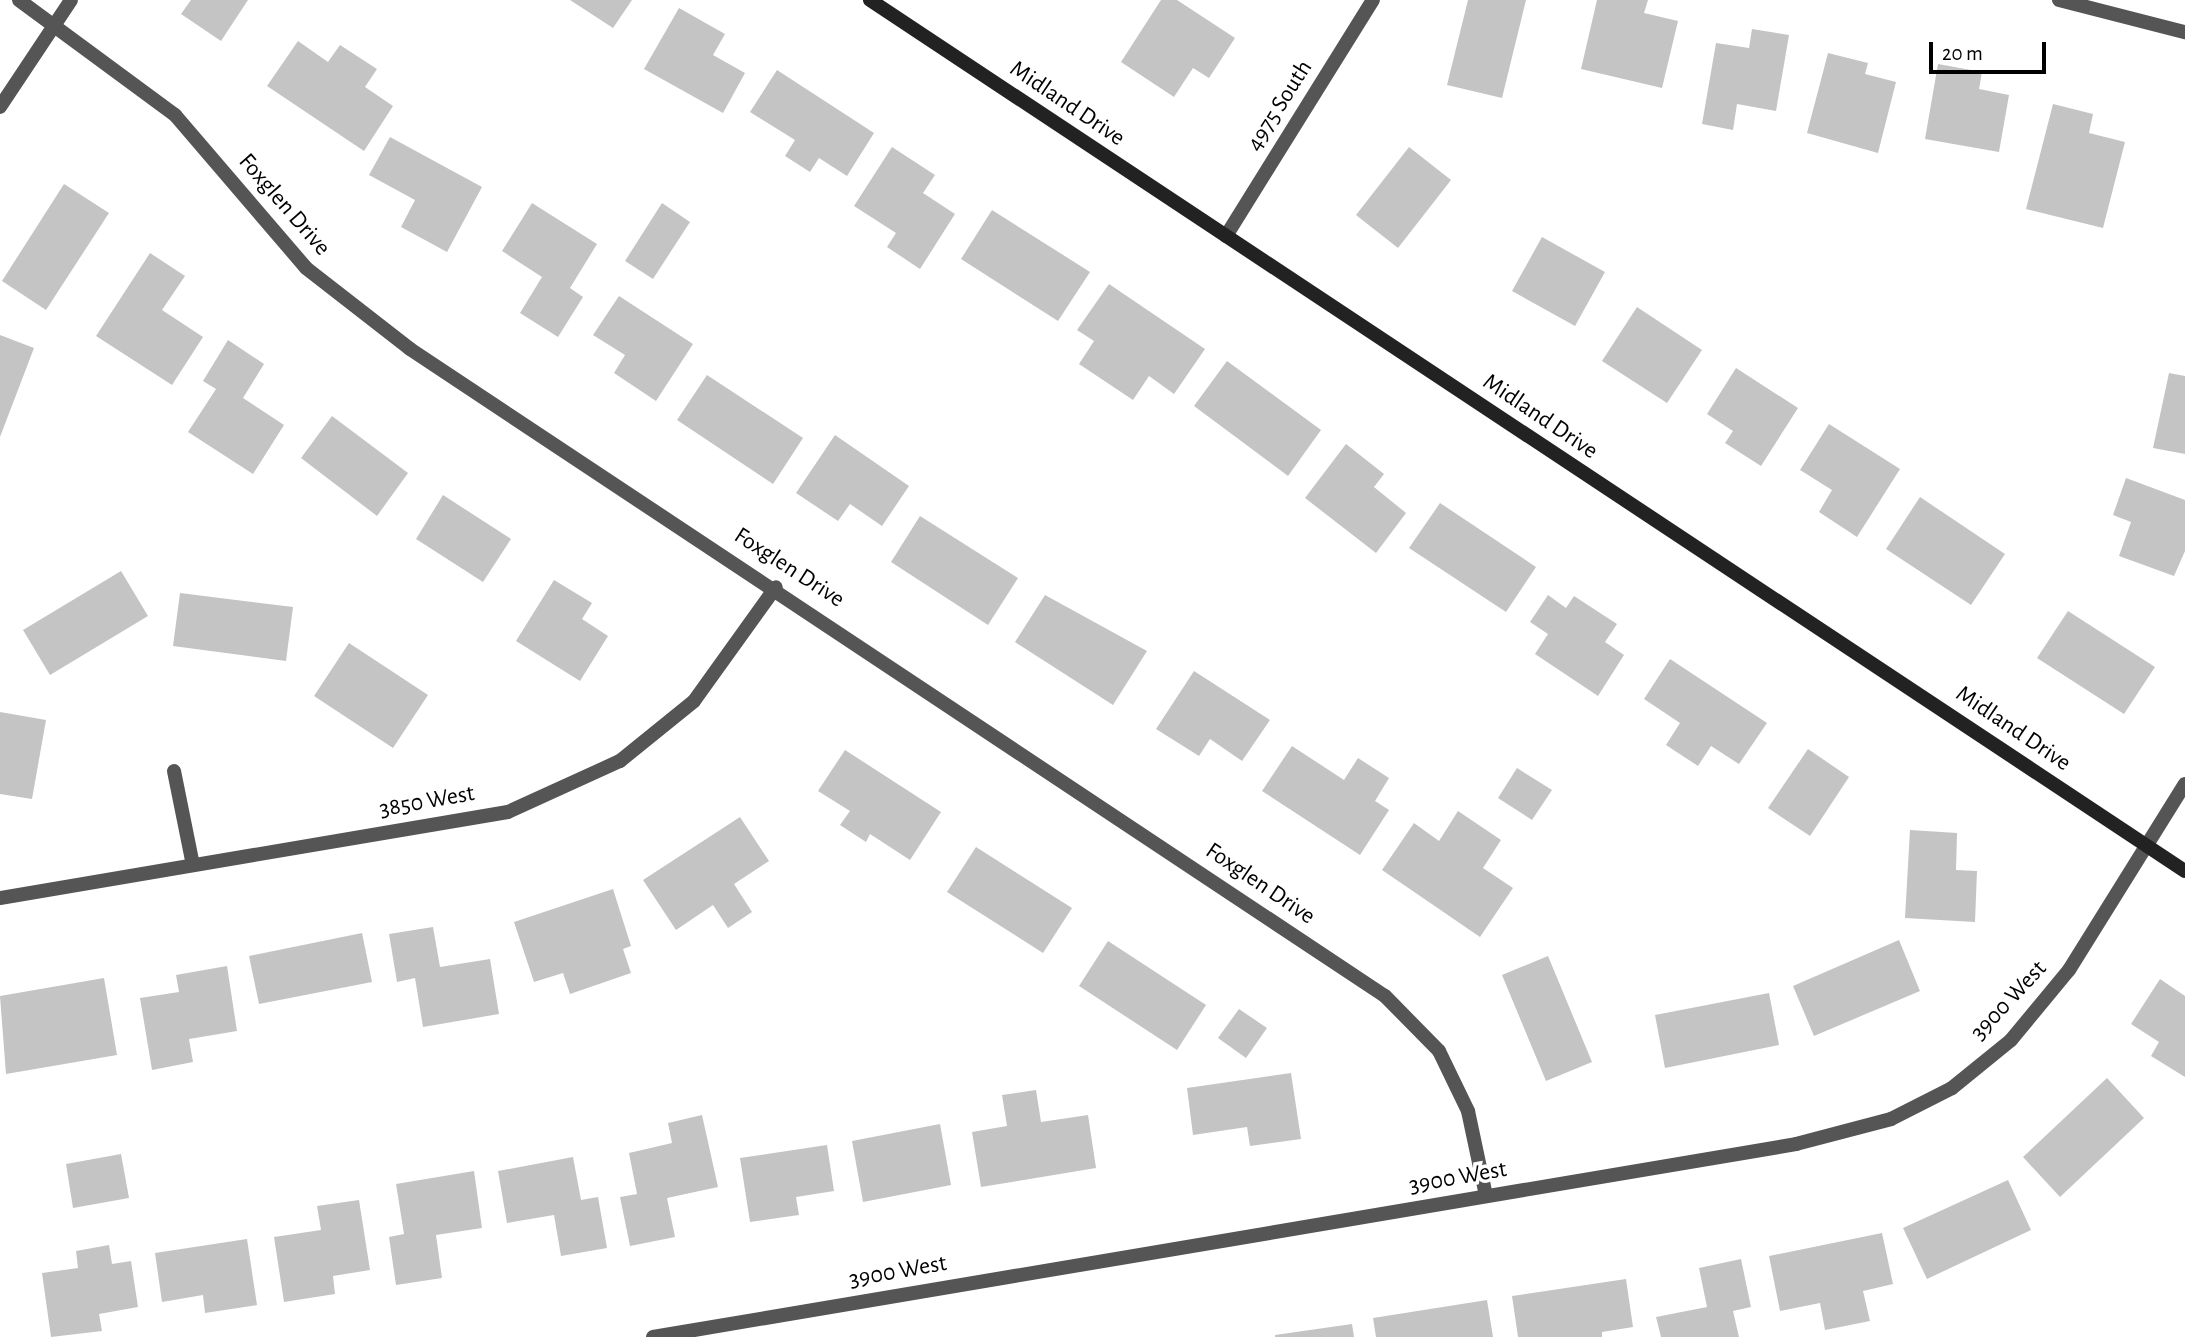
<!DOCTYPE html>
<html>
<head>
<meta charset="utf-8">
<style>
  body { margin:0 }
  #map { position:relative; width:2185px; height:1337px; overflow:hidden; background:#fff; font-family:"Alegreya Sans",sans-serif }
  div>[style] { position:absolute }
  [style*='--x'] { left:calc(var(--x)*1px); top:calc(var(--y)*1px); width:calc(var(--w)*1px); rotate:calc(var(--a)*1deg) }
  .building>* { inset:0; background:#c4c4c4 }
  .street>* { height:14px; margin:-7px; padding:0 7px; transform-origin:7px; border-radius:7px; background:#555 }
  .secondary>* { height:14px; margin:-7px; padding:0 7px; transform-origin:7px; border-radius:7px; background:#222 }
  span { translate:-50% -50%; white-space:nowrap; text-align:center; line-height:1.15; -webkit-text-stroke:7px #fff; paint-order:stroke }
  .street-label { font-size:24px; color:#000 }
  .scale { position:absolute; left:1929px; top:42px; width:117px; height:32px; box-sizing:border-box; border:4px solid #000; border-top:0; padding-left:9px; font-size:21px; line-height:24px; white-space:nowrap; color:#000; -webkit-text-stroke:5px #fff; paint-order:stroke }
</style>
</head>
<body>
<div id="map">
  <div class="building">
    <div style="clip-path:polygon(191px 0,248px 0,221px 41px,181px 14px)"></div>
    <div style="clip-path:polygon(570px 0,632px 0,613px 28px)"></div>
    <div style="clip-path:polygon(1161px 0,1177px 0,1235px 38px,1209px 78px,1193px 68px,1174px 97px,1121px 62px)"></div>
    <div style="clip-path:polygon(1468px 0,1526px 0,1502px 98px,1447px 85px)"></div>
    <div style="clip-path:polygon(1597px 0,1648px 0,1644px 13px,1678px 21px,1662px 88px,1581px 69px)"></div>
    <div style="clip-path:polygon(679px 8px,725px 34px,713px 55px,745px 73px,723px 113px,644px 69px)"></div>
    <div style="clip-path:polygon(1752px 29px,1789px 35px,1776px 111px,1737px 104px,1733px 130px,1702px 124px,1716px 43px,1749px 48px)"></div>
    <div style="clip-path:polygon(298px 41px,328px 62px,340px 45px,377px 69px,365px 87px,393px 106px,364px 151px,267px 86px)"></div>
    <div style="clip-path:polygon(1828px 53px,1868px 63px,1865px 74px,1896px 82px,1878px 153px,1807px 133px)"></div>
    <div style="clip-path:polygon(1938px 64px,1982px 72px,1979px 89px,2009px 95px,1999px 152px,1925px 139px)"></div>
    <div style="clip-path:polygon(777px 70px,874px 133px,847px 176px,819px 158px,810px 172px,785px 156px,795px 140px,750px 112px)"></div>
    <div style="clip-path:polygon(2053px 104px,2093px 114px,2089px 133px,2125px 142px,2103px 228px,2026px 209px)"></div>
    <div style="clip-path:polygon(390px 137px,482px 187px,447px 252px,401px 227px,415px 200px,369px 175px)"></div>
    <div style="clip-path:polygon(892px 147px,935px 175px,923px 193px,955px 214px,920px 269px,887px 247px,896px 233px,854px 206px)"></div>
    <div style="clip-path:polygon(1409px 147px,1451px 180px,1398px 248px,1356px 215px)"></div>
    <div style="clip-path:polygon(64px 184px,109px 213px,46px 310px,2px 281px)"></div>
    <div style="clip-path:polygon(532px 203px,597px 244px,570px 288px,583px 297px,558px 337px,520px 313px,542px 277px,502px 251px)"></div>
    <div style="clip-path:polygon(662px 203px,690px 222px,653px 279px,625px 261px)"></div>
    <div style="clip-path:polygon(992px 210px,1090px 272px,1058px 321px,961px 259px)"></div>
    <div style="clip-path:polygon(1542px 237px,1605px 272px,1575px 326px,1512px 291px)"></div>
    <div style="clip-path:polygon(150px 253px,185px 276px,162px 310px,203px 337px,172px 385px,96px 336px)"></div>
    <div style="clip-path:polygon(1109px 284px,1205px 349px,1174px 394px,1149px 376px,1133px 400px,1079px 364px,1094px 341px,1077px 330px)"></div>
    <div style="clip-path:polygon(619px 296px,693px 344px,656px 401px,614px 373px,625px 355px,593px 335px)"></div>
    <div style="clip-path:polygon(1637px 307px,1702px 350px,1667px 403px,1602px 361px)"></div>
    <div style="clip-path:polygon(0 335px,34px 348px,0 437px)"></div>
    <div style="clip-path:polygon(228px 340px,264px 364px,243px 398px,284px 425px,253px 474px,188px 432px,216px 389px,203px 381px)"></div>
    <div style="clip-path:polygon(1227px 361px,1321px 430px,1288px 476px,1194px 406px)"></div>
    <div style="clip-path:polygon(1736px 368px,1798px 408px,1761px 466px,1725px 443px,1733px 431px,1707px 414px)"></div>
    <div style="clip-path:polygon(2169px 373px,2185px 376px,2185px 454px,2153px 448px)"></div>
    <div style="clip-path:polygon(707px 375px,803px 438px,773px 484px,677px 420px)"></div>
    <div style="clip-path:polygon(332px 416px,408px 473px,377px 516px,301px 458px)"></div>
    <div style="clip-path:polygon(1829px 424px,1900px 469px,1857px 537px,1819px 512px,1832px 490px,1800px 470px)"></div>
    <div style="clip-path:polygon(835px 435px,909px 486px,882px 526px,850px 504px,838px 521px,796px 493px)"></div>
    <div style="clip-path:polygon(1346px 444px,1384px 474px,1374px 487px,1406px 513px,1376px 553px,1305px 498px)"></div>
    <div style="clip-path:polygon(2126px 478px,2185px 500px,2185px 551px,2174px 576px,2119px 556px,2131px 522px,2113px 515px)"></div>
    <div style="clip-path:polygon(443px 495px,511px 539px,483px 582px,416px 539px)"></div>
    <div style="clip-path:polygon(1920px 497px,2005px 554px,1971px 605px,1886px 549px)"></div>
    <div style="clip-path:polygon(1440px 503px,1536px 567px,1506px 612px,1409px 548px)"></div>
    <div style="clip-path:polygon(920px 516px,1018px 578px,988px 625px,891px 562px)"></div>
    <div style="clip-path:polygon(121px 571px,148px 616px,50px 675px,23px 630px)"></div>
    <div style="clip-path:polygon(554px 580px,592px 603px,582px 619px,608px 636px,580px 681px,516px 641px)"></div>
    <div style="clip-path:polygon(180px 593px,293px 607px,286px 661px,173px 646px)"></div>
    <div style="clip-path:polygon(1045px 595px,1147px 651px,1113px 705px,1015px 642px)"></div>
    <div style="clip-path:polygon(1548px 595px,1566px 608px,1574px 596px,1617px 624px,1605px 642px,1624px 655px,1598px 696px,1535px 654px,1548px 634px,1530px 622px)"></div>
    <div style="clip-path:polygon(2068px 611px,2155px 667px,2124px 714px,2037px 658px)"></div>
    <div style="clip-path:polygon(349px 643px,428px 695px,393px 748px,314px 696px)"></div>
    <div style="clip-path:polygon(1670px 659px,1767px 723px,1739px 764px,1711px 746px,1698px 766px,1666px 745px,1680px 723px,1644px 699px)"></div>
    <div style="clip-path:polygon(1194px 671px,1270px 720px,1242px 761px,1210px 739px,1199px 756px,1156px 729px)"></div>
    <div style="clip-path:polygon(0 712px,46px 720px,32px 799px,0 794px)"></div>
    <div style="clip-path:polygon(1292px 746px,1344px 780px,1358px 758px,1389px 778px,1375px 801px,1389px 810px,1360px 855px,1262px 791px)"></div>
    <div style="clip-path:polygon(1808px 749px,1849px 777px,1810px 836px,1768px 808px)"></div>
    <div style="clip-path:polygon(845px 750px,941px 812px,910px 860px,870px 834px,866px 842px,840px 825px,850px 811px,818px 791px)"></div>
    <div style="clip-path:polygon(1517px 768px,1552px 790px,1532px 820px,1498px 798px)"></div>
    <div style="clip-path:polygon(1458px 811px,1501px 840px,1483px 868px,1513px 888px,1480px 937px,1382px 870px,1414px 823px,1439px 841px)"></div>
    <div style="clip-path:polygon(740px 817px,769px 861px,734px 884px,752px 912px,728px 928px,713px 905px,676px 930px,643px 880px)"></div>
    <div style="clip-path:polygon(1910px 830px,1957px 833px,1956px 870px,1977px 871px,1975px 922px,1905px 918px)"></div>
    <div style="clip-path:polygon(976px 847px,1072px 908px,1043px 953px,947px 892px)"></div>
    <div style="clip-path:polygon(613px 889px,631px 946px,623px 949px,631px 973px,570px 994px,563px 973px,534px 982px,514px 922px)"></div>
    <div style="clip-path:polygon(433px 927px,440px 967px,490px 959px,499px 1014px,423px 1027px,415px 978px,397px 982px,389px 934px)"></div>
    <div style="clip-path:polygon(362px 933px,372px 982px,259px 1004px,249px 956px)"></div>
    <div style="clip-path:polygon(1899px 940px,1920px 991px,1814px 1036px,1793px 986px)"></div>
    <div style="clip-path:polygon(1108px 941px,1206px 1005px,1177px 1050px,1079px 986px)"></div>
    <div style="clip-path:polygon(1548px 956px,1592px 1062px,1546px 1081px,1502px 975px)"></div>
    <div style="clip-path:polygon(227px 966px,237px 1031px,189px 1039px,193px 1062px,152px 1070px,140px 998px,179px 992px,176px 975px)"></div>
    <div style="clip-path:polygon(104px 978px,117px 1055px,6px 1074px,0 996px)"></div>
    <div style="clip-path:polygon(2160px 979px,2185px 996px,2185px 1077px,2151px 1056px,2159px 1042px,2131px 1024px)"></div>
    <div style="clip-path:polygon(1769px 993px,1779px 1045px,1665px 1068px,1655px 1015px)"></div>
    <div style="clip-path:polygon(1239px 1009px,1267px 1028px,1246px 1058px,1218px 1038px)"></div>
    <div style="clip-path:polygon(1291px 1073px,1301px 1139px,1250px 1146px,1247px 1127px,1193px 1135px,1187px 1088px)"></div>
    <div style="clip-path:polygon(2107px 1078px,2144px 1118px,2060px 1197px,2023px 1157px)"></div>
    <div style="clip-path:polygon(1036px 1090px,1041px 1122px,1088px 1115px,1096px 1168px,981px 1187px,972px 1132px,1007px 1126px,1002px 1095px)"></div>
    <div style="clip-path:polygon(702px 1115px,718px 1187px,667px 1198px,675px 1237px,630px 1246px,620px 1197px,637px 1194px,629px 1153px,672px 1143px,668px 1123px)"></div>
    <div style="clip-path:polygon(940px 1124px,951px 1185px,863px 1202px,852px 1141px)"></div>
    <div style="clip-path:polygon(827px 1145px,834px 1191px,796px 1197px,799px 1215px,750px 1222px,740px 1158px)"></div>
    <div style="clip-path:polygon(121px 1154px,129px 1198px,73px 1208px,66px 1164px)"></div>
    <div style="clip-path:polygon(573px 1157px,581px 1200px,598px 1197px,607px 1248px,561px 1256px,554px 1215px,507px 1223px,498px 1171px)"></div>
    <div style="clip-path:polygon(474px 1171px,482px 1228px,436px 1235px,442px 1278px,396px 1285px,389px 1237px,404px 1234px,396px 1184px)"></div>
    <div style="clip-path:polygon(2008px 1180px,2031px 1230px,1927px 1279px,1903px 1228px)"></div>
    <div style="clip-path:polygon(359px 1200px,370px 1270px,333px 1276px,335px 1294px,284px 1302px,274px 1237px,321px 1230px,317px 1206px)"></div>
    <div style="clip-path:polygon(1882px 1233px,1893px 1284px,1863px 1291px,1870px 1321px,1825px 1330px,1820px 1303px,1780px 1311px,1769px 1256px)"></div>
    <div style="clip-path:polygon(247px 1239px,257px 1305px,205px 1313px,203px 1295px,162px 1302px,155px 1253px)"></div>
    <div style="clip-path:polygon(109px 1245px,112px 1264px,131px 1261px,138px 1307px,99px 1314px,102px 1331px,51px 1337px,42px 1273px,78px 1268px,76px 1251px)"></div>
    <div style="clip-path:polygon(1741px 1259px,1751px 1307px,1733px 1311px,1739px 1337px,1661px 1337px,1656px 1317px,1707px 1307px,1699px 1268px)"></div>
    <div style="clip-path:polygon(1626px 1279px,1633px 1327px,1602px 1332px,1602px 1337px,1518px 1337px,1512px 1296px)"></div>
    <div style="clip-path:polygon(1487px 1300px,1493px 1337px,1376px 1337px,1373px 1318px)"></div>
    <div style="clip-path:polygon(1352px 1324px,1354px 1337px,1275px 1337px,1275px 1335px)"></div>
  </div>
  <div class="street">
    <div style="--x:19;--y:0;--w:194;--a:36.4"></div>
    <div style="--x:175;--y:115;--w:201;--a:49.4"></div>
    <div style="--x:306;--y:268;--w:132;--a:37.9"></div>
    <div style="--x:410;--y:349;--w:1170;--a:33.57"></div>
    <div style="--x:1385;--y:996;--w:77;--a:45.5"></div>
    <div style="--x:1439;--y:1051;--w:67;--a:64.2"></div>
    <div style="--x:1468;--y:1111;--w:87;--a:78"></div>
    <div style="--x:2059;--y:0;--w:130;--a:14.3"></div>
    <div style="--x:0;--y:107;--w:128;--a:-56.4"></div>
    <div style="--x:1226;--y:236;--w:278;--a:-58.1"></div>
    <div style="--x:174;--y:771;--w:96;--a:78.6"></div>
    <div style="--x:0;--y:898;--w:515;--a:-9.61"></div>
    <div style="--x:508;--y:812;--w:123;--a:-24.5"></div>
    <div style="--x:620;--y:761;--w:95;--a:-39"></div>
    <div style="--x:694;--y:701;--w:140;--a:-54.3"></div>
    <div style="--x:653;--y:1337;--w:1159;--a:-9.58"></div>
    <div style="--x:1796;--y:1144;--w:98;--a:-14.7"></div>
    <div style="--x:1891;--y:1119;--w:68;--a:-26.9"></div>
    <div style="--x:1952;--y:1088;--w:76;--a:-39.1"></div>
    <div style="--x:2011;--y:1040;--w:91;--a:-50.4"></div>
    <div style="--x:2069;--y:970;--w:219;--a:-58.1"></div>
  </div>
  <div class="secondary">
    <div style="--x:870;--y:0;--w:1577;--a:33.52"></div>
  </div>
  <div class="street-label">
    <span style="left:1067px;top:104px;rotate:34deg">Midland Drive</span>
    <span style="left:1280px;top:106px;rotate:-58deg">4975 South</span>
    <span style="left:284px;top:205px;rotate:49deg">Foxglen Drive</span>
    <span style="left:1540px;top:417px;rotate:34deg">Midland Drive</span>
    <span style="left:789px;top:568px;rotate:33deg">Foxglen Drive</span>
    <span style="left:2013px;top:729px;rotate:34deg">Midland Drive</span>
    <span style="left:427px;top:802px;rotate:-10deg">3850 West</span>
    <span style="left:1260px;top:884px;rotate:34deg">Foxglen Drive</span>
    <span style="left:2009px;top:1001px;rotate:-47deg">3900 West</span>
    <span style="left:1458px;top:1178px;rotate:-10deg">3900 West</span>
    <span style="left:898px;top:1272px;rotate:-10deg">3900 West</span>
  </div>
  <div class="scale">20 m</div>
</div>
</body>
</html>
